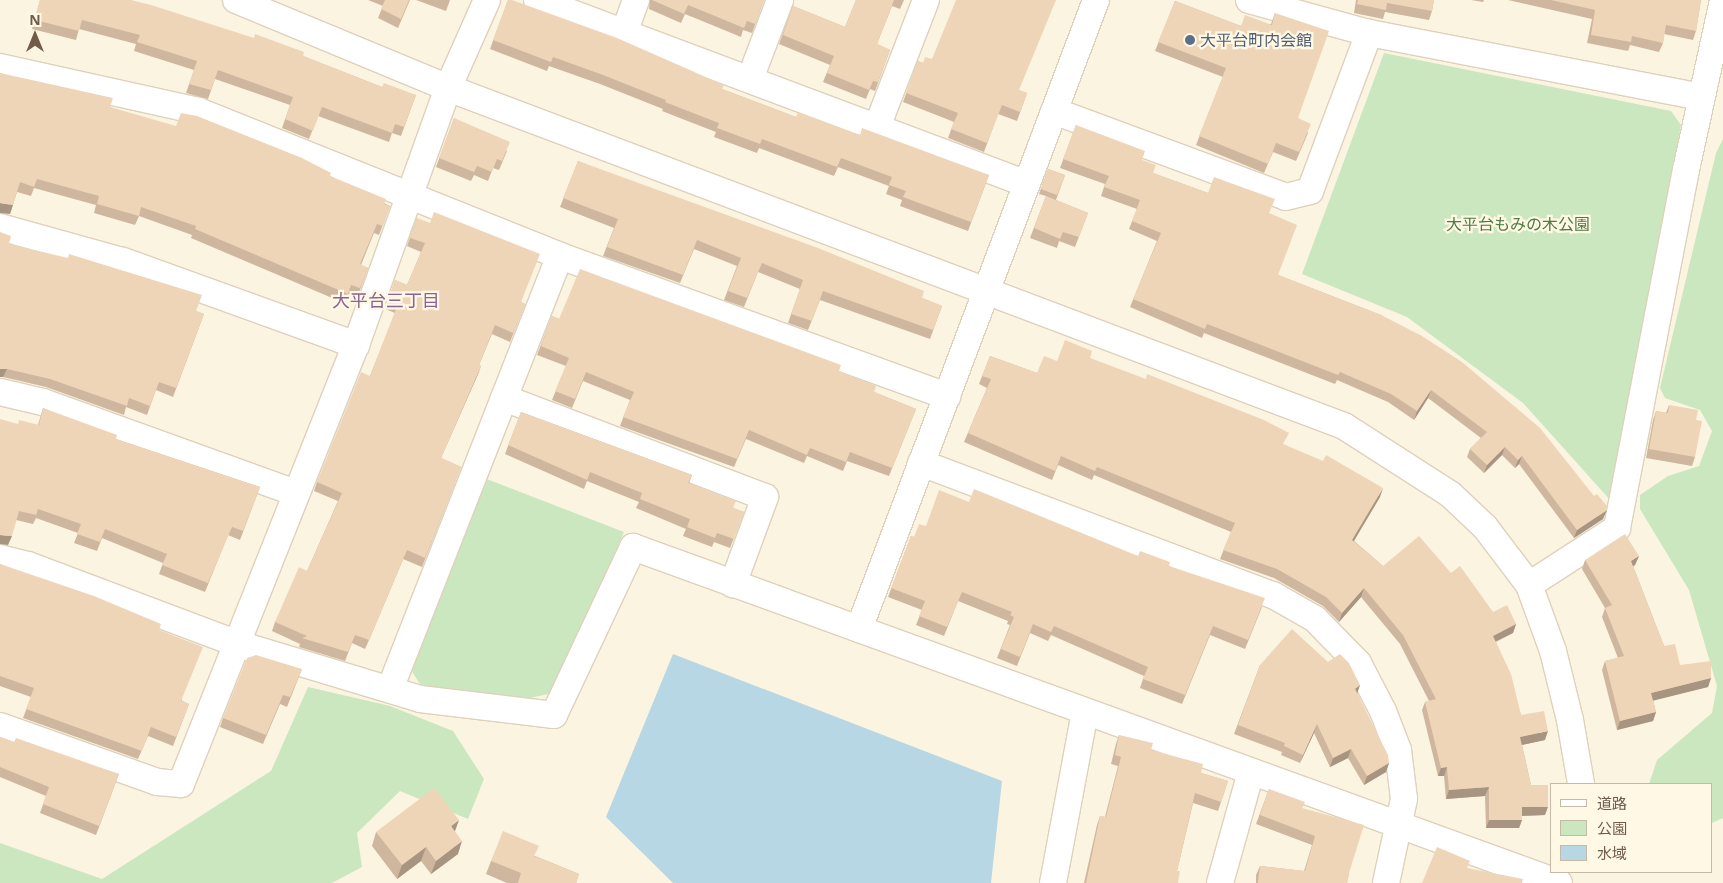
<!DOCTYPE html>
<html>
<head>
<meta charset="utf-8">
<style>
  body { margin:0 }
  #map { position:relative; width:1723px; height:883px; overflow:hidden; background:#fbf4e0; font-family:"Noto Sans","Noto Sans JP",sans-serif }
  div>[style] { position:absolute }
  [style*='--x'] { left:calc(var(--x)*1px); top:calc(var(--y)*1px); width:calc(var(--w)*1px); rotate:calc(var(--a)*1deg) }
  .green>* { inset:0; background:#cbe7bf }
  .water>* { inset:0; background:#b6d7e3 }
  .roads { filter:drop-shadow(1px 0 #ded1bc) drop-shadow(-1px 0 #ded1bc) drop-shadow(0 1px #ded1bc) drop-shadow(0 -1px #ded1bc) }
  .street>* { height:26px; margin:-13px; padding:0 13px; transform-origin:13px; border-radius:13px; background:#fff }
  .wall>* { inset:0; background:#ceb79e }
  .shaded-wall>* { inset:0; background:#a79581 }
  .building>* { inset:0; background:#efd5b8 }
  .dots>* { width:14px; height:14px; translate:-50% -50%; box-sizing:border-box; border:2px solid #fef8e5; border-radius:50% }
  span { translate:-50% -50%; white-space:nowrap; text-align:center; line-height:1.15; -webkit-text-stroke:4.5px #fef8e5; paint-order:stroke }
  .service-label { font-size:16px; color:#4e5e75 }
  .left { translate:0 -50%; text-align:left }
  .park-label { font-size:16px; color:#4e7b43 }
  .neighbourhood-label { font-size:18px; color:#8a6494 }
  .legend { position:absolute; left:1550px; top:783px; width:162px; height:90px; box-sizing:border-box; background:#fef8e5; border:1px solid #c5baa6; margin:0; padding:6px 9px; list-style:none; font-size:15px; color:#705c48 }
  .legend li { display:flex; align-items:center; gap:10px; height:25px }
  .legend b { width:25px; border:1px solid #c5baa6 }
  .north { position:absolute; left:10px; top:10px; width:50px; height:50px; -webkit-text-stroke:4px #fef8e5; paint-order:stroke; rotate:0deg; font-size:14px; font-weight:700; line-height:20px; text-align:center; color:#705c48 }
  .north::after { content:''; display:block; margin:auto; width:18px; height:22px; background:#705c48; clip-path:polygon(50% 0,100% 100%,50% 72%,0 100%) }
</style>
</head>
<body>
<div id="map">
  <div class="green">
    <div style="clip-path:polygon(1384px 53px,1671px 111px,1681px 125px,1611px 501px,1523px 403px,1407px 317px,1302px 274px)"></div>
    <div style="clip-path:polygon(1723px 139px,1723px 818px,1712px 823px,1712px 784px,1649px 784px,1657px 760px,1712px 713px,1717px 686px,1689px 590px,1640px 509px,1640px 495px,1668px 476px,1699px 466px,1712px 431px,1700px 410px,1665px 398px,1660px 388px,1716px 153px)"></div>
    <div style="clip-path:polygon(484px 478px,624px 532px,553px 693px,530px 698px,449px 690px,420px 684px,409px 667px)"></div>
    <div style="clip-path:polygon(308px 687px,390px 706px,453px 731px,484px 779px,468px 819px,400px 791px,357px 833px,362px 867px,332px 883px,0 883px,0 843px,102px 879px,271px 771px)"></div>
  </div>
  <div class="water">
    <div style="clip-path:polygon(673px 654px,1002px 781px,991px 883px,673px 883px,606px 817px)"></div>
  </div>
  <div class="roads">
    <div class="street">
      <div style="--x:236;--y:0;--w:230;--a:22.5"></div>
      <div style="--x:448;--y:88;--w:958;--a:20.67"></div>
      <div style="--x:1344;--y:426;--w:126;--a:32.7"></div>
      <div style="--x:1450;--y:494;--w:48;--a:43.3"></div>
      <div style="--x:1485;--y:527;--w:73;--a:52.8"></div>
      <div style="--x:1529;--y:585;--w:70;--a:70"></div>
      <div style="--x:1553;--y:651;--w:71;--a:76.2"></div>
      <div style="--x:1570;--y:720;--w:65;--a:80.2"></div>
      <div style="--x:537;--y:0;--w:523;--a:20.58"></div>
      <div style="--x:1249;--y:0;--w:124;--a:15.4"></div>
      <div style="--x:1369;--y:33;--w:338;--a:10.9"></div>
      <div style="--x:624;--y:33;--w:35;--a:-70"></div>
      <div style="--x:0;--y:67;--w:203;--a:12.5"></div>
      <div style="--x:198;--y:111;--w:390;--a:21.8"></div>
      <div style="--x:560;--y:256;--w:412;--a:19.9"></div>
      <div style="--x:750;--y:79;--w:85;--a:-69.2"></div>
      <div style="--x:1054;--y:111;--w:247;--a:20.3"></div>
      <div style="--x:1286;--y:197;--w:25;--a:-14"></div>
      <div style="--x:1310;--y:191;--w:169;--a:-69.5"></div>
      <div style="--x:877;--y:127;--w:136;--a:-68.9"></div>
      <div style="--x:0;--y:227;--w:128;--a:15.5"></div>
      <div style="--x:123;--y:261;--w:248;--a:19.8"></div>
      <div style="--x:0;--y:392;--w:44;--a:13.1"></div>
      <div style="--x:43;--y:402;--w:269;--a:19.8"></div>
      <div style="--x:504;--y:398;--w:279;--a:20.8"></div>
      <div style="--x:765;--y:497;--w:93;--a:110.2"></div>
      <div style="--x:921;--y:463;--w:376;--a:20.6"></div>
      <div style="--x:1273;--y:595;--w:48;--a:29.7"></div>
      <div style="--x:1315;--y:619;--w:62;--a:45.7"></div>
      <div style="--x:1358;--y:663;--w:54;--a:62.5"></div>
      <div style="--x:1383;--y:711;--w:42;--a:69"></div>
      <div style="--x:1398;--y:750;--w:49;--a:83"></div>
      <div style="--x:1404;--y:799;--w:86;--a:102.1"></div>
      <div style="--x:0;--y:558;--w:29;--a:14"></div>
      <div style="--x:28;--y:565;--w:224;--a:20.6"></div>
      <div style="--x:238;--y:644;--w:190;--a:16.8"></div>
      <div style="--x:420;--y:699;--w:135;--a:6.8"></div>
      <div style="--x:554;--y:715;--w:186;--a:-64.8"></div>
      <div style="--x:633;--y:547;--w:985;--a:19.94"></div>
      <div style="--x:1529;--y:585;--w:105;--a:-32.9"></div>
      <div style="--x:1617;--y:528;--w:365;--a:-79.1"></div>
      <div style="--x:1686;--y:170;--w:174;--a:-77.7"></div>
      <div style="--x:859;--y:629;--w:672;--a:-69.35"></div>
      <div style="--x:390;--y:689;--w:465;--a:-68.6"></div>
      <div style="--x:0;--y:726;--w:167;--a:19.6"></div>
      <div style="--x:157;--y:782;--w:24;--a:5"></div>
      <div style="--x:181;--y:784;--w:473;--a:-68.3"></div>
      <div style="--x:356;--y:345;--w:273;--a:-70.3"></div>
      <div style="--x:448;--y:88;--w:96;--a:-66.1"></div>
      <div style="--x:1053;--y:883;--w:174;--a:-79.4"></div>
      <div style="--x:1220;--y:883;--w:115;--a:-74.4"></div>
    </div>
  </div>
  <div class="wall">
    <div style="clip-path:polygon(40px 0,130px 0,303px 56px,382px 87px,416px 95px,401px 136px,392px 133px,389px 142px,318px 116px,309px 139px,282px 128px,290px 105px,215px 79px,208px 99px,186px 93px,194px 70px,134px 51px,136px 44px,79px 29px,76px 40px,32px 29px)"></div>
    <div style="clip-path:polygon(368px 0,410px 0,398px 28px,378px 18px,383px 6px)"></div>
    <div style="clip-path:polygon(416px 0,450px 0,446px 11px)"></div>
    <div style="clip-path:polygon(508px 0,722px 89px,796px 117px,860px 135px,989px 175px,968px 231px,900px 206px,902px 200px,886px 194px,889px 186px,838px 167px,834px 176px,759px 148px,757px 153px,714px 137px,716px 132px,662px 111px,663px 109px,600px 84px,549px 66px,547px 71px,490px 49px)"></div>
    <div style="clip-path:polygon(650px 0,764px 0,752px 33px,743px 30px,741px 37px,685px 14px,681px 23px,649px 9px)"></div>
    <div style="clip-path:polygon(856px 0,904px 0,900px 9px,892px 6px,877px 44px,890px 50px,875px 91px,870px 89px,866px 99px,823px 82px,830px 65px,779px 44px,793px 6px,845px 27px)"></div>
    <div style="clip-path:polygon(1356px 0,1434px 0,1432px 11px,1429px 20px,1385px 12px,1383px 19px,1354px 13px)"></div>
    <div style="clip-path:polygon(1471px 0,1484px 0,1483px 2px)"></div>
    <div style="clip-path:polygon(1508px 0,1701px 0,1696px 31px,1693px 40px,1664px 34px,1663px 43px,1659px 52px,1630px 45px,1628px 51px,1587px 43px,1592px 19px)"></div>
    <div style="clip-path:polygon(1175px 1px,1241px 26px,1271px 24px,1275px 13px,1298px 118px,1308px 133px,1296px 161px,1273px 152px,1264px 173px,1196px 145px,1223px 77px,1155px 51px)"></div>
    <div style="clip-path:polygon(932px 59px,1027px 93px,1017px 121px,998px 114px,984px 152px,948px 138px,954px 122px,903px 102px,918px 61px,923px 63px)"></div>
    <div style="clip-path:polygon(0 73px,330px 176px,390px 206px,379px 235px,374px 233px,361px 265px,368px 268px,357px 298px,348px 294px,344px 303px,191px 238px,192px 235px,139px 216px,135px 225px,94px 213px,96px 205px,34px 188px,31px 196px,17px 192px,10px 214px)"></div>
    <div style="clip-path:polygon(454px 118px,507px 151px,499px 170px,493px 168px,488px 181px,474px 175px,471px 181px,436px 167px)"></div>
    <div style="clip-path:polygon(1076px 125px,1142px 160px,1153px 173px,1208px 193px,1269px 213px,1278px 275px,1381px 315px,1603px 519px,1574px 538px,1519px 464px,1515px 468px,1502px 455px,1484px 473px,1467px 457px,1470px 449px,1481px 438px,1428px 398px,1414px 420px,1388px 402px,1337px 380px,1335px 384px,1204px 333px,1202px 338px,1130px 307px,1157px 241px,1129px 229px,1137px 209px,1101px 196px,1105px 184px,1060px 168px)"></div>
    <div style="clip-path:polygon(578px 161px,942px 306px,930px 339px,820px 300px,808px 330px,788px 323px,800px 289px,758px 272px,744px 307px,724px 300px,737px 266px,694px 249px,680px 283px,603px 256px,614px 228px,560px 207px)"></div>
    <div style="clip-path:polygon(1048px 169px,1065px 175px,1056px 200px,1088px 213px,1075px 247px,1059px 241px,1057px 248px,1030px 238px,1046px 196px,1039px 194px)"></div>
    <div style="clip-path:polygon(417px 218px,521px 302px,525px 304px,510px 342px,492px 334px,479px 365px,481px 366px,478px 374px,441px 458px,461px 467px,422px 567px,403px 559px,365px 649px,352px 643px,345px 661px,299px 647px,300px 644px,272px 631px,275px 622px,307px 571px,338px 501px,314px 491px,317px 482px,370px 376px,395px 313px,385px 309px,395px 280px,407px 285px,421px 252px,407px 246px)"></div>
    <div style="clip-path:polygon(9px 244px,204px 314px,173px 397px,156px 390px,147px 415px,126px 407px,124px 415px,46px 387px,3px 377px)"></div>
    <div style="clip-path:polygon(552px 316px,559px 319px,839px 371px,874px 392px,916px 409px,889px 476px,847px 461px,843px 471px,807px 456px,804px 463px,746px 439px,734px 467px,620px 426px,630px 400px,583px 381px,572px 408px,552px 400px,566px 366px,537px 355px)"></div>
    <div style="clip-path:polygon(990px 356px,1037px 373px,1057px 361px,1090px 358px,1284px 445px,1380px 497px,1354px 541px,1383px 566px,1451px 573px,1493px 612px,1516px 624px,1513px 633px,1496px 642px,1521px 715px,1545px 740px,1522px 745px,1531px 785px,1545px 815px,1522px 816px,1522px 820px,1519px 828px,1486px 828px,1485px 796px,1446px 799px,1444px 776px,1438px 776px,1422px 710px,1425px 702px,1429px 701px,1400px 644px,1361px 597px,1339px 622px,1323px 606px,1274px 578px,1220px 559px,1231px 532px,1094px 475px,1092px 480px,1058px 465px,1052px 480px,964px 442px,987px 388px,979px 384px)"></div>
    <div style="clip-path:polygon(1669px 405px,1696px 420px,1695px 457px,1692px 466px,1646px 458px,1653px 420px,1656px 411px,1666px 413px)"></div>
    <div style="clip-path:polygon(43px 408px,116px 439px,260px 487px,240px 540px,228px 535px,205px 592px,159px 574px,163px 563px,102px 538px,97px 551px,74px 543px,78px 533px,36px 518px,33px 524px,16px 520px,8px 545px,18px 424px,38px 425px)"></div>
    <div style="clip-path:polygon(521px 412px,692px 475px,689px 483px,733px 508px,744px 512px,730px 548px,714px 542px,712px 547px,683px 536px,686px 529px,636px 508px,639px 502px,587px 481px,584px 489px,505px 454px)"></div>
    <div style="clip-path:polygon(969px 502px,1169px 566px,1262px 607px,1245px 649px,1210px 635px,1182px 704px,1140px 688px,1144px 676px,1051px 635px,1048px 641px,1030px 633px,1017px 666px,997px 658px,1010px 625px,1007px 624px,1008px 621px,958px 601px,944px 636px,916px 625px,922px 610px,888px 597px,911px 536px,914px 537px,926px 526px)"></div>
    <div style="clip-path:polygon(1639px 556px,1635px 565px,1633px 566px,1664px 646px,1680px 665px,1711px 678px,1708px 687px,1653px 700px,1656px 712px,1653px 721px,1617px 730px,1602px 670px,1605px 661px,1618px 658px,1602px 617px,1605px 608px,1582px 569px,1585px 560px)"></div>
    <div style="clip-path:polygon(0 564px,159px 630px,182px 701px,189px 704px,173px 746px,148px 736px,138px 759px,23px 718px,31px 697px,0 686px)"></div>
    <div style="clip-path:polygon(1260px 665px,1360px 685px,1357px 693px,1389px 763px,1386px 772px,1364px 785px,1348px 758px,1330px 767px,1314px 733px,1300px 763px,1281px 755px,1282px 752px,1234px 734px)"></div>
    <div style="clip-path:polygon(302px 669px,287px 707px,280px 704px,263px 744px,220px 727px,223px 718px)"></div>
    <div style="clip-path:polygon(1119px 735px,1151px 750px,1201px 773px,1228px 781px,1218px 811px,1193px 803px,1177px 871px,1178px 883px,1084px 883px,1097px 825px,1100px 816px,1105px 817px,1118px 766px,1111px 764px,1116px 744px)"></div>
    <div style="clip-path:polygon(0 737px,14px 742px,119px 774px,96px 835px,40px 813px,46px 796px,0 777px)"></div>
    <div style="clip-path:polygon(1269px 789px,1302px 808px,1349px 873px,1347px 883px,1256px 883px,1256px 875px,1260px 866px,1304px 871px,1312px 845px,1256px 824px)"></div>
    <div style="clip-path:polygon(455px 831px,458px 854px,431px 874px,421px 861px,397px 879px,372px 846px,376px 832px)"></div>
    <div style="clip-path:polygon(535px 856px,579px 874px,576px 883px,507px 883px,486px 874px,491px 861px)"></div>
  </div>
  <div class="shaded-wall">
    <div style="clip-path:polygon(0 203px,13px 205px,10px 214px,0 213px)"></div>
    <div style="clip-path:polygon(481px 366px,478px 374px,437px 467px,441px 458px)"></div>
    <div style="clip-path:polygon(0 369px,7px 369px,3px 377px,0 377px)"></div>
    <div style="clip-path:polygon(1431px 390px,1428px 398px,1414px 420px,1417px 411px)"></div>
    <div style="clip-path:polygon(1505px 447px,1502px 455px,1484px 473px,1487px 465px)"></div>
    <div style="clip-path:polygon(1522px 456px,1519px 464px,1515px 468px,1518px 460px)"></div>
    <div style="clip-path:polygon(1383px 488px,1380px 497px,1349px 549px,1352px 540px)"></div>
    <div style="clip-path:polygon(1607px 510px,1603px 519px,1574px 538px,1577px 530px)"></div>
    <div style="clip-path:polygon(0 535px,12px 536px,8px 545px,0 544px)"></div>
    <div style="clip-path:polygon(407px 550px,403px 559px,365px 649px,369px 640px)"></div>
    <div style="clip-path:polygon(1639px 556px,1635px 565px,1628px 570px,1631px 561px)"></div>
    <div style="clip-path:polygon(1364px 588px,1361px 597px,1339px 622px,1342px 613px)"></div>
    <div style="clip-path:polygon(1516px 624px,1513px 633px,1490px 644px,1493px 636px)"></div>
    <div style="clip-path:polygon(1711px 678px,1708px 687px,1648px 702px,1651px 693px)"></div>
    <div style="clip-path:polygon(1360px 685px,1357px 694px,1355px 689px)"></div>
    <div style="clip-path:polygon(1656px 712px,1653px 721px,1617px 730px,1620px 721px)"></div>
    <div style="clip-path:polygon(1317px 724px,1314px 733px,1300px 763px,1303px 755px)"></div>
    <div style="clip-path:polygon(1548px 731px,1545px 740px,1517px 746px,1520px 737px)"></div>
    <div style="clip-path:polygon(1351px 749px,1348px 758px,1330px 767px,1333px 758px)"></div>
    <div style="clip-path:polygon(1389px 763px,1386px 772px,1364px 785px,1367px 776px)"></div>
    <div style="clip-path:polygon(1447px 767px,1444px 776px,1438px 776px,1441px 768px)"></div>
    <div style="clip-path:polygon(1489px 787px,1485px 796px,1446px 799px,1449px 790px)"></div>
    <div style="clip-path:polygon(1522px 807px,1548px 807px,1545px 815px,1519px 816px)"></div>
    <div style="clip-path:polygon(459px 820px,454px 834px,451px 826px)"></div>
    <div style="clip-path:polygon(1489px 820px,1522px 820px,1519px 828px,1486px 828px)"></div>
    <div style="clip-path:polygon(462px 841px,458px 854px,431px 874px,436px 861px)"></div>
    <div style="clip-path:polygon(426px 847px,421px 861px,397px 879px,402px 865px)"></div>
  </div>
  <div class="building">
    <div style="clip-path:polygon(40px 0,130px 0,151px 5px,254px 38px,255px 34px,304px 52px,303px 56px,382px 87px,384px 83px,416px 95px,404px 127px,395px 124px,392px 133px,322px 107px,313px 131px,285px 119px,293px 97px,218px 70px,211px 90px,189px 84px,197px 61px,137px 42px,140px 35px,82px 20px,79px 31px,35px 20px)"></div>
    <div style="clip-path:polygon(385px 0,409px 0,401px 19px,381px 9px)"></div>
    <div style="clip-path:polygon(508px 0,512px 0,617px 38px,724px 85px,722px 89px,796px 117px,798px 112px,860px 135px,862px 128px,989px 175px,971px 222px,903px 197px,906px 191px,889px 185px,892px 177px,841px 158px,837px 167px,762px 139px,760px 144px,717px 128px,719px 123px,665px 102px,666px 100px,603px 75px,553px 57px,551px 62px,493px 40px)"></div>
    <div style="clip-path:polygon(652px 0,764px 0,755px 24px,747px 21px,744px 28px,688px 5px,684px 14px)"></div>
    <div style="clip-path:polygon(856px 0,894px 0,877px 44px,890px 50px,878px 82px,873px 81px,869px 90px,827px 73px,834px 56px,783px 35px,793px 6px,845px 27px)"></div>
    <div style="clip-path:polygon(956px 0,1056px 0,1019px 90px,1027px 93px,1020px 112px,1002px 105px,987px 143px,951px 129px,958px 113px,906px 93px,918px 61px,923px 63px,925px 57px,932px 59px)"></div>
    <div style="clip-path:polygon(1358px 0,1434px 0,1432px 11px,1387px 3px,1386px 10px,1357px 4px)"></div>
    <div style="clip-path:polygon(1551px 0,1701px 0,1696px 31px,1666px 25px,1663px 43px,1632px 36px,1631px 42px,1591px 35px,1595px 10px)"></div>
    <div style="clip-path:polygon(1175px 1px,1241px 26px,1245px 15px,1272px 25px,1275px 13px,1329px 31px,1298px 118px,1311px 124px,1299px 152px,1276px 143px,1268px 164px,1199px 136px,1226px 68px,1158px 42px)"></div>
    <div style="clip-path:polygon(0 73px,113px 98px,110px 107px,176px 126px,181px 113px,197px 116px,302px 158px,331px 173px,330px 176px,386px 199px,384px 204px,390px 206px,383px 226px,377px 224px,360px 264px,368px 268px,360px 288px,351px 285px,348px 294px,195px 229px,196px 226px,141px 207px,139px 216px,97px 204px,99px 196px,37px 179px,34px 187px,20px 182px,13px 205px,0 203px)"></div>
    <div style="clip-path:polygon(454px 118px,510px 142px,502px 161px,497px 159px,492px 172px,477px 166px,474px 172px,439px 158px)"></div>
    <div style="clip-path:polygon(1076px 125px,1145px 151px,1142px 160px,1156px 165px,1153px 173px,1208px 193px,1214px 177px,1275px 199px,1269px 213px,1297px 225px,1278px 275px,1381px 315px,1422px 336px,1462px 362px,1540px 428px,1594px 496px,1597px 494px,1607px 506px,1607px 510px,1577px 530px,1522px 456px,1518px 460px,1505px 447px,1487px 465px,1470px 449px,1487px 432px,1431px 390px,1417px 411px,1391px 394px,1340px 372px,1338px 375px,1207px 324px,1205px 329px,1133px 299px,1161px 233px,1132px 221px,1140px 200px,1104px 187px,1109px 176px,1063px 159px)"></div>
    <div style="clip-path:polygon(578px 161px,818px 248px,924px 291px,922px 298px,942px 306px,933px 330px,823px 291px,812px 321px,791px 314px,803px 280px,762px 263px,747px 298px,728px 291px,741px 258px,697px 240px,683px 275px,607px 247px,618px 219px,563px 198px)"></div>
    <div style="clip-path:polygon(1048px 169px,1065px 175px,1057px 195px,1041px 189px)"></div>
    <div style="clip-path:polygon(1046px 196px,1088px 213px,1079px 237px,1063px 232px,1060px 239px,1034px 228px)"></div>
    <div style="clip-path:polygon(434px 212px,540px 254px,521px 302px,525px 304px,513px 333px,495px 325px,479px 365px,481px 366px,441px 458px,461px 467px,425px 558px,407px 550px,369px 640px,355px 635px,348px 652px,302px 638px,307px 636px,275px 622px,299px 567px,307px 571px,342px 493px,317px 482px,361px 372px,370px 376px,398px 304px,388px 300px,395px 280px,407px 285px,425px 243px,410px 238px,417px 218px,430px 223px)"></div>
    <div style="clip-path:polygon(0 232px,11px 236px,9px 244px,68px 258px,69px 254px,202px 295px,196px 311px,204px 314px,176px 388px,159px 382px,150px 406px,129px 398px,127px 406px,50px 379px,7px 369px,0 369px)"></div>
    <div style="clip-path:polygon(580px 269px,841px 365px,839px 371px,876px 386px,874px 392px,916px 409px,892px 468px,850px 452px,846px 462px,810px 448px,807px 455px,749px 430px,737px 459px,623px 417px,634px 392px,586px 372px,575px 399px,555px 391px,569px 358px,541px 346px,552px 316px,559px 319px)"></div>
    <div style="clip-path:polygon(1065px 340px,1092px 351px,1090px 358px,1146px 379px,1147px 374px,1264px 420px,1289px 433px,1283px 444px,1323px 461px,1326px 455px,1383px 488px,1352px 540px,1383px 566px,1419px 536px,1451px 573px,1460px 566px,1493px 612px,1507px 605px,1516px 624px,1493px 636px,1511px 674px,1521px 715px,1544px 711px,1548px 731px,1520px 737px,1531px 785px,1548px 785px,1548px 807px,1522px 807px,1522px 820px,1489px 820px,1489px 787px,1449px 790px,1447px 767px,1441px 768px,1425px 702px,1436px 699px,1403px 635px,1364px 588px,1342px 613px,1326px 597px,1277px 569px,1223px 550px,1235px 523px,1097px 467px,1095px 471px,1061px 456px,1055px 471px,968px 433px,991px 379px,982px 376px,990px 356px,1037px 373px,1044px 356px,1057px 361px)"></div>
    <div style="clip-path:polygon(1669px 405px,1698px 410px,1696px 420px,1702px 421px,1695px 457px,1649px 449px,1656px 411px,1668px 413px)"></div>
    <div style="clip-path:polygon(43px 408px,117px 435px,116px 439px,260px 487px,243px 531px,232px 527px,208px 583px,162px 565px,167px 554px,105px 529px,100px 542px,77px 534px,81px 524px,38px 509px,36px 515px,19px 511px,12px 536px,0 535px,0 419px,18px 424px,19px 420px,39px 425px)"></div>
    <div style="clip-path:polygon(521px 412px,692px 475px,688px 483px,736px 501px,733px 508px,744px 512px,734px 539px,717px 533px,715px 538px,687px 527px,690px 519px,640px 499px,642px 493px,590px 472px,587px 480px,508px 445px)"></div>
    <div style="clip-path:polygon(974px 489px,1138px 556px,1140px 551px,1170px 562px,1169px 566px,1265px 598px,1248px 640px,1213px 626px,1185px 695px,1143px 679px,1148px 667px,1054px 626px,1051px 632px,1033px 624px,1020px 657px,1001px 649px,1014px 617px,1010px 615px,1012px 612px,962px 592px,947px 627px,919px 616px,925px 601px,891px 588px,911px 536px,914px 537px,919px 524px,926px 526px,939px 490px,969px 502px)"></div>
    <div style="clip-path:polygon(1625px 534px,1639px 556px,1631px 561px,1664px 646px,1675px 644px,1680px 665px,1711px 661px,1711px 678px,1651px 693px,1656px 712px,1620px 721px,1605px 661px,1624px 656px,1605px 608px,1612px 605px,1585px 560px)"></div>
    <div style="clip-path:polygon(0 564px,94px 596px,161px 624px,159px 630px,203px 647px,181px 701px,189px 704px,176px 737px,151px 727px,142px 751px,26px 709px,34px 688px,0 676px)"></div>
    <div style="clip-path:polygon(1292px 629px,1328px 662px,1340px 654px,1349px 663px,1360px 685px,1355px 689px,1388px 755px,1389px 763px,1367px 776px,1351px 749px,1333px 758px,1317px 724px,1303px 755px,1284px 746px,1285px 743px,1238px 725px,1260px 665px)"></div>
    <div style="clip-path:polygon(256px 655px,302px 669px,290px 697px,283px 695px,266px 735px,223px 718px,247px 658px)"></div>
    <div style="clip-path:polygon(1119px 735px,1153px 743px,1151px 750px,1203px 764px,1201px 773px,1228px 781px,1221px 802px,1195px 793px,1177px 871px,1180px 871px,1178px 883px,1086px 883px,1100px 816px,1106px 817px,1121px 757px,1115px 755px)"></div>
    <div style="clip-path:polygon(0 737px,14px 742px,16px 738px,119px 774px,99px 826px,43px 804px,49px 787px,0 767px)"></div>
    <div style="clip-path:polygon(434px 788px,459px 820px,451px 826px,462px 841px,436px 861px,426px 847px,402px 865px,376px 832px)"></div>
    <div style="clip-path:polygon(1269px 789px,1305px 802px,1302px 808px,1364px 825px,1349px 873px,1347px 883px,1258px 883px,1260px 866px,1305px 871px,1315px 836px,1260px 815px)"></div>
    <div style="clip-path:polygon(503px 831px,539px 846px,534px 856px,579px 874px,576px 883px,518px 883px,521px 873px,491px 861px)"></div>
    <div style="clip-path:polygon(1437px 847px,1470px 861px,1467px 868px,1523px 879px,1522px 883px,1422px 883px)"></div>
  </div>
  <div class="dots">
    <div style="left:1190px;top:40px;background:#5c6f8a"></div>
  </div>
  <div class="service-label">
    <span class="left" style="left:1200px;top:40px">大平台町内会館</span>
  </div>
  <div class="park-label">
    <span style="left:1518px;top:224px">大平台もみの木公園</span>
  </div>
  <div class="neighbourhood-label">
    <span style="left:386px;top:300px">大平台三丁目</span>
  </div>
  <ul class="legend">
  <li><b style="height:6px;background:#fff"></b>道路</li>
  <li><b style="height:14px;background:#cbe7bf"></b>公園</li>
  <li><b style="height:14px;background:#b6d7e3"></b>水域</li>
  </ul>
  <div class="north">N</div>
</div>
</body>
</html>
